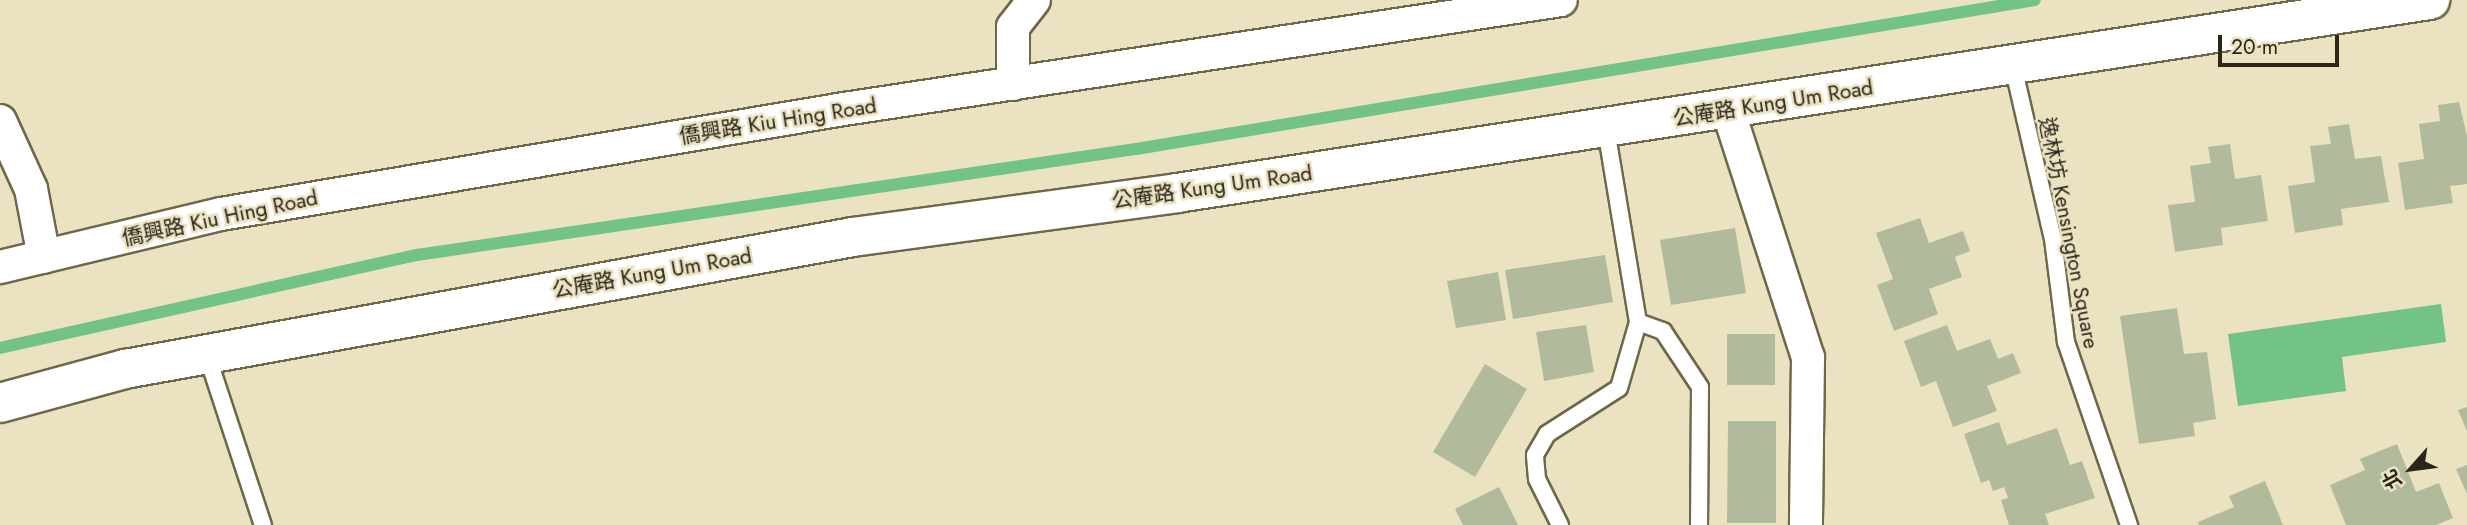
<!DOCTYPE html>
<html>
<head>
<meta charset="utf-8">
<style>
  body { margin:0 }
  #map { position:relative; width:2467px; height:525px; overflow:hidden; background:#ebe2c1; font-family:Jost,"Noto Sans TC",sans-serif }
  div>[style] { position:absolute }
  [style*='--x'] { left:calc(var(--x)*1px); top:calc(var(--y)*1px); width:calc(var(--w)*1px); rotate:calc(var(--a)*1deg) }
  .water>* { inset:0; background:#73c386 }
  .stream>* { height:12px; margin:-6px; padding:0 6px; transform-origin:6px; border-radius:6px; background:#73c386 }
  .building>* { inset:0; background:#b1bb9c }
  .roads { filter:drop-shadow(2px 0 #6f674a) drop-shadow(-2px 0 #6f674a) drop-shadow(0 2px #6f674a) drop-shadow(0 -2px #6f674a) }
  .lane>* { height:16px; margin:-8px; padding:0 8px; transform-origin:8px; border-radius:8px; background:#fff }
  .street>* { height:32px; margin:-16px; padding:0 16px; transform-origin:16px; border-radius:16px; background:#fff }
  .secondary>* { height:38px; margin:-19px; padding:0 19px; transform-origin:19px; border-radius:19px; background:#fff }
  span { translate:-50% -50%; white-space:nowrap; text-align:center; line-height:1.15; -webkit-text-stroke:5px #ebe2c1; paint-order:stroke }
  .street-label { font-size:21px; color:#29261a }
  .north { position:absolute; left:2376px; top:434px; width:70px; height:70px; -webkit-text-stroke:5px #ebe2c1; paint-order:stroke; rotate:242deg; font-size:19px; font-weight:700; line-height:28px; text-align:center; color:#29261a }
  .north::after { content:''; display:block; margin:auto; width:24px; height:32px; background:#29261a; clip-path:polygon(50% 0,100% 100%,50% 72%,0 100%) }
  .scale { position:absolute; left:2218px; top:35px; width:121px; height:32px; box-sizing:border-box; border:4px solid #29261a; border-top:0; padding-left:9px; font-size:21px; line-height:24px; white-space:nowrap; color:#29261a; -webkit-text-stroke:5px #ebe2c1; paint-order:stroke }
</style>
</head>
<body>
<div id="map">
  <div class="water">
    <div style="clip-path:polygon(2441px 304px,2446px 342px,2342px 357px,2346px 391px,2238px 406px,2228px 334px)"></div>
  </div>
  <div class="stream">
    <div style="--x:0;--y:348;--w:427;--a:-12.6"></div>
    <div style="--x:417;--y:255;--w:727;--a:-8.39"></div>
    <div style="--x:1136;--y:149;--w:911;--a:-9.41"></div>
  </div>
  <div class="building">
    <div style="clip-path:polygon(2459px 102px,2467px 136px,2467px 184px,2450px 186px,2453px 203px,2405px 210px,2398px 163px,2424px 159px,2419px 124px,2440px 121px,2438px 105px)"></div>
    <div style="clip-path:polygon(2349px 124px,2355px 159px,2381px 156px,2389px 202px,2341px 209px,2343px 225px,2295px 233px,2288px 186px,2315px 182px,2310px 146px,2331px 144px,2328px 127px)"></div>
    <div style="clip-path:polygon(2230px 144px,2235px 179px,2261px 175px,2268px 221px,2221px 228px,2223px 245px,2175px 252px,2168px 205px,2195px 202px,2190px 166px,2211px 163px,2208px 147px)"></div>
    <div style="clip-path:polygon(1920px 218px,1929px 243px,1963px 231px,1970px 251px,1955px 257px,1962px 277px,1929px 289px,1938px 314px,1894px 331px,1877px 285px,1893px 279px,1876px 233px)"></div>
    <div style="clip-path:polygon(1735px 228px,1746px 293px,1671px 305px,1660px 240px)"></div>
    <div style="clip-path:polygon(1605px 255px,1613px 302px,1513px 319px,1505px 270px)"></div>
    <div style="clip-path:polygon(1498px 272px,1506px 320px,1456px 328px,1447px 281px)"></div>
    <div style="clip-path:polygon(2177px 308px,2184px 354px,2207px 352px,2216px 419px,2193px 423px,2195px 436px,2139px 444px,2120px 316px)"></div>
    <div style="clip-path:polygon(1586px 325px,1594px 372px,1544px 381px,1536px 332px)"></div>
    <div style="clip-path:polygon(1947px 325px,1957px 351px,1990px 339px,1998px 359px,2013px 353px,2021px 373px,1987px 386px,1997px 411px,1953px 427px,1936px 381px,1921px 387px,1904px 341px)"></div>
    <div style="clip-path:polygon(1727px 334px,1775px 334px,1775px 385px,1727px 385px)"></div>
    <div style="clip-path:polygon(1485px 364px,1527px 389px,1475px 477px,1433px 452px)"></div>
    <div style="clip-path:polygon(2467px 407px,2467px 431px,2458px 410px)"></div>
    <div style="clip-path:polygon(1728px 421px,1776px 421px,1776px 523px,1727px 523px)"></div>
    <div style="clip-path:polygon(1999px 422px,2007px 445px,2057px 428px,2070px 465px,2082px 461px,2095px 498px,2045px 514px,2049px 525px,2009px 525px,2001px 500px,2008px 498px,2004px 487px,1993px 491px,1989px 480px,1981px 483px,1964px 434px)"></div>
    <div style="clip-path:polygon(2397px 444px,2416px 492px,2439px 483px,2453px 518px,2436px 525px,2346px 525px,2330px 485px,2365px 470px,2360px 459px)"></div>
    <div style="clip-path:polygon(2467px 465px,2467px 494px,2456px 469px)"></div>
    <div style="clip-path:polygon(2265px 481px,2283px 525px,2199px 525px,2198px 522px,2234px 507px,2229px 496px)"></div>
    <div style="clip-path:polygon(1499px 487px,1518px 525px,1463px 525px,1455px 509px)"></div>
  </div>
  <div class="roads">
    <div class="lane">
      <div style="--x:2013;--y:66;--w:178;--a:77"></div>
      <div style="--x:2053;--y:239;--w:104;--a:82.8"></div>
      <div style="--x:2066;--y:342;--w:194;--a:71"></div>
      <div style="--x:1606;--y:129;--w:196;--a:80.6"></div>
      <div style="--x:207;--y:355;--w:179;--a:71.8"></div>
      <div style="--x:1560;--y:525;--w:51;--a:-116.6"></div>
      <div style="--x:1537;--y:479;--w:24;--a:-95"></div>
      <div style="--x:1535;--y:455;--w:24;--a:-60"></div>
      <div style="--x:1547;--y:434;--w:85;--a:-32.6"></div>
      <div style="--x:1619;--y:388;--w:69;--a:-73.9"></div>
      <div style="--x:1638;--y:322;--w:27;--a:20"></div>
      <div style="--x:1663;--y:331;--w:67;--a:56.5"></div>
      <div style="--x:1700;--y:387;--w:138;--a:90.4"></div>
    </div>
    <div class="street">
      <div style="--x:1013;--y:84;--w:57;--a:-90"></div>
      <div style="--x:1013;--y:27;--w:34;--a:-52"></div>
      <div style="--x:1728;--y:110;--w:260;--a:72.1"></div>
      <div style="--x:1808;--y:357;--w:168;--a:90.7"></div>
      <div style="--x:0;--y:121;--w:75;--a:65.5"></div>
      <div style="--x:31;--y:189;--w:69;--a:79.2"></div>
      <div style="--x:0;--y:267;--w:227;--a:-13.5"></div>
      <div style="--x:221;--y:214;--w:632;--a:-9.57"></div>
      <div style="--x:844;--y:109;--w:725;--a:-8.64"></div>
    </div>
    <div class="secondary">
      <div style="--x:0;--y:403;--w:130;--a:-15.2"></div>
      <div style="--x:125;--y:369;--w:740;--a:-10.28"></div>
      <div style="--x:853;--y:237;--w:327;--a:-7.7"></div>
      <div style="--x:1177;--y:193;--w:1268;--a:-8.76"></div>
    </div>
  </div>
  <div class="street-label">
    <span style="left:1773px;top:103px;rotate:-9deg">公庵路 Kung Um Road</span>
    <span style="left:778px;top:121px;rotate:-9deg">僑興路 Kiu Hing Road</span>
    <span style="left:1212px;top:187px;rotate:-8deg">公庵路 Kung Um Road</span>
    <span style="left:220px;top:218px;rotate:-12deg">僑興路 Kiu Hing Road</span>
    <span style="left:2069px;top:233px;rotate:79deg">逸林坊 Kensington Square</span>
    <span style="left:652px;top:273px;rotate:-10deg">公庵路 Kung Um Road</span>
  </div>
  <div class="north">北</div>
  <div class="scale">20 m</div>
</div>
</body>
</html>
